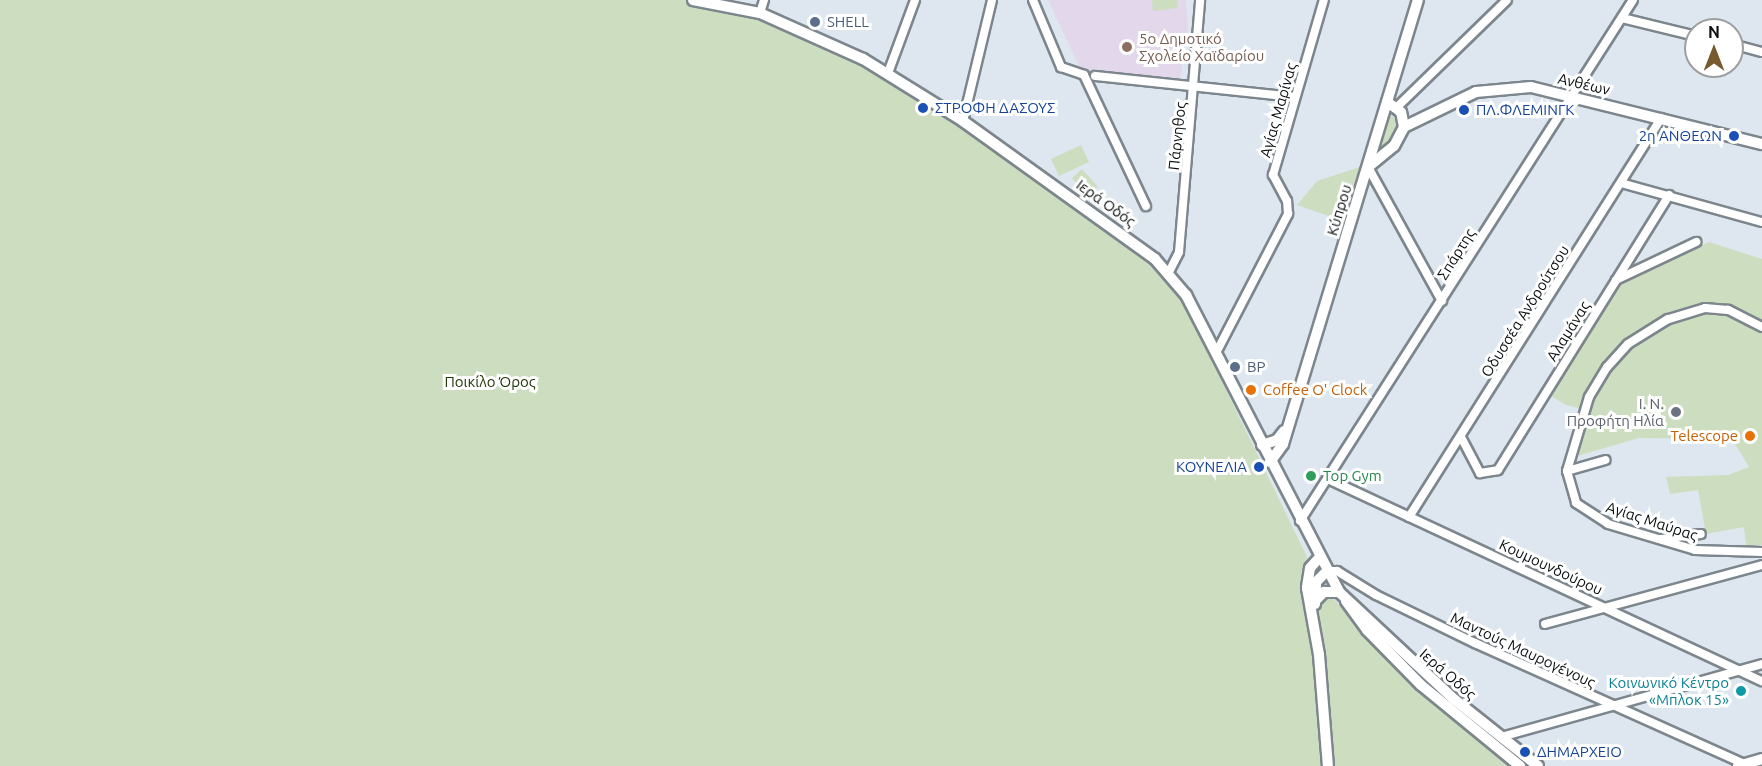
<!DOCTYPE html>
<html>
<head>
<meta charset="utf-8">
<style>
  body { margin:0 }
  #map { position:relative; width:1762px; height:766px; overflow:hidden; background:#dee7ef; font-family:Ubuntu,sans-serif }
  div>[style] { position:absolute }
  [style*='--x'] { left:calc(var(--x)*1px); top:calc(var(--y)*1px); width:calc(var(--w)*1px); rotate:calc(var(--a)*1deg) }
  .education>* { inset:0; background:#e3d7eb }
  .green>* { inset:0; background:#cdddc0 }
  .roads { filter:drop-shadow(2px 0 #7d868d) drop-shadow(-2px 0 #7d868d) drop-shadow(0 2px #7d868d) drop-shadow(0 -2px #7d868d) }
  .minor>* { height:8px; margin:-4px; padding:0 4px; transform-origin:4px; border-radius:4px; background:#fff }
  .tertiary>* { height:10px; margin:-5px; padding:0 5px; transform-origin:5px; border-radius:5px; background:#fff }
  .secondary>* { height:10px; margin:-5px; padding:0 5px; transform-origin:5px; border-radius:5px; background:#fff }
  .dots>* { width:16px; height:16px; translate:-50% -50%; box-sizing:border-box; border:3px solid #fff; border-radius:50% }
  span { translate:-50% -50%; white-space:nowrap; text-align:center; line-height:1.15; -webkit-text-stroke:6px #fff; paint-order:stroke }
  .service-label { font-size:15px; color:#4e5e75 }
  .left { translate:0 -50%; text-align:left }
  .education-label { font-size:15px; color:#785e54 }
  .street-label { font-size:15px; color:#090d0f }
  .transit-label { font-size:15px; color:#164399 }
  .right { translate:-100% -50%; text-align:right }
  .park-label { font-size:15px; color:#233907 }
  .food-label { font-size:15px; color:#c56008 }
  .worship-label { font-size:15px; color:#5b616d }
  .leisure-label { font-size:15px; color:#27864d }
  .culture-label { font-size:15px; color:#0d838f }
  .north { position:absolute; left:1684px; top:18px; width:60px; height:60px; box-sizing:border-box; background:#fff; border:2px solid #9d9e9f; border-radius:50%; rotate:0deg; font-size:16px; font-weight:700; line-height:24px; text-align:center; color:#090d0f }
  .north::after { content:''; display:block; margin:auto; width:21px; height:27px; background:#775a2d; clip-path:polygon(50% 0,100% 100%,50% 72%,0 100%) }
</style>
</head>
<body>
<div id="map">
  <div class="education">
    <div style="clip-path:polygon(1048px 0,1186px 0,1188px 26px,1180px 79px,1080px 68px)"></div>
  </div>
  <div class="green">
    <div style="clip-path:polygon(0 0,693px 0,760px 13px,916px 89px,1169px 272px,1308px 559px,1330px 595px,1396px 666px,1459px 723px,1515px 766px,0 766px)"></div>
    <div style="clip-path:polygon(1152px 0,1177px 0,1178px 8px,1153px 11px)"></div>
    <div style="clip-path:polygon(1386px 112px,1399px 121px,1389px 148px,1380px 155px,1374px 153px)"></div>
    <div style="clip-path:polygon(1081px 145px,1089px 162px,1059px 176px,1051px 159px)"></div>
    <div style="clip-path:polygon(1360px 167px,1340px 220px,1297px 205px,1317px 181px)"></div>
    <div style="clip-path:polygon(1082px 169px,1098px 187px,1087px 196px,1072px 178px)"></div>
    <div style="clip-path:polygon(1709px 242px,1762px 259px,1762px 545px,1746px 546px,1744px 527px,1706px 534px,1698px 490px,1670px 494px,1666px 477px,1728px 475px,1749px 467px,1732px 439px,1639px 438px,1577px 456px,1590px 411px,1566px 405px,1548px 394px,1620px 283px)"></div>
  </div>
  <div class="roads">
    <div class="minor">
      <div style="--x:1033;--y:0;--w:73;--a:67.3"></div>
      <div style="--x:1061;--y:67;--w:24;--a:19"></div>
      <div style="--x:1084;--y:75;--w:145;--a:64.7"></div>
      <div style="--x:760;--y:13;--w:14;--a:-73"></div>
      <div style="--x:1622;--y:18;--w:76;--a:13.7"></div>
      <div style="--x:1732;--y:44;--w:31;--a:15"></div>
      <div style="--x:888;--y:73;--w:78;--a:-69.7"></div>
      <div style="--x:1095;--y:76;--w:201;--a:6"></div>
      <div style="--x:1397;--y:107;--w:153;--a:-44.2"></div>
      <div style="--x:963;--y:121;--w:124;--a:-76.5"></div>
      <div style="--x:1368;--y:167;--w:153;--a:61.1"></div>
      <div style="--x:1621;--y:183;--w:146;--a:15.5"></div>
      <div style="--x:1169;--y:272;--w:22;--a:-63"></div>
      <div style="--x:1179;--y:252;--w:253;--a:-85.2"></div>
      <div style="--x:1616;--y:280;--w:89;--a:-25.4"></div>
      <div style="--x:1762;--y:327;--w:38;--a:-153"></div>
      <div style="--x:1728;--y:310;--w:23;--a:-175"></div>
      <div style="--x:1705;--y:308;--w:39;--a:163"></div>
      <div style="--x:1668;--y:319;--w:47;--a:148"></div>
      <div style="--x:1628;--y:344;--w:31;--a:132"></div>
      <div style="--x:1607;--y:367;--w:35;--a:121"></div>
      <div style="--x:1589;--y:397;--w:77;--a:106.6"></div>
      <div style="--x:1567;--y:471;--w:33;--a:74"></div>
      <div style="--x:1576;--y:503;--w:38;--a:33"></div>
      <div style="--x:1608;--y:524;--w:91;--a:16.6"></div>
      <div style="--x:1695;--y:550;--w:67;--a:1.7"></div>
      <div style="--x:1216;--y:353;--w:157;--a:-62.6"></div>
      <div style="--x:1288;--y:214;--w:13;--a:-94"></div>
      <div style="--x:1287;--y:201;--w:30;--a:-118"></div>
      <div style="--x:1273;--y:175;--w:182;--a:-73.8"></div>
      <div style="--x:1461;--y:437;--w:41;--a:62.2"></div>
      <div style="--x:1480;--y:473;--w:18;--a:-9"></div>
      <div style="--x:1498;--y:470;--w:324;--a:-58.1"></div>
      <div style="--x:1567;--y:471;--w:40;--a:-16"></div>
      <div style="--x:1328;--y:479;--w:479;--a:25"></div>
      <div style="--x:1409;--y:517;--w:472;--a:-57.7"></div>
      <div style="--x:1300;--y:521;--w:618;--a:-57.42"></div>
      <div style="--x:1661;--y:539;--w:40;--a:-7.1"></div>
      <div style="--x:1327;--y:571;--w:10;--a:0"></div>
      <div style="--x:1337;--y:571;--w:46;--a:31.6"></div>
      <div style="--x:1376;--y:595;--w:110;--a:25.9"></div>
      <div style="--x:1475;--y:643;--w:295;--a:24.2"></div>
      <div style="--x:1545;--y:624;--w:225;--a:-15.2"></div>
      <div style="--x:1501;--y:737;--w:271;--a:-15.6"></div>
    </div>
    <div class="tertiary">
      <div style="--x:1404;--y:127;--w:80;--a:-25.9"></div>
      <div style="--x:1476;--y:92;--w:55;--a:-5.2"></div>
      <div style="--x:1531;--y:87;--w:238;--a:13.9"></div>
      <div style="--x:1368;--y:167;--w:33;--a:-39"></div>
      <div style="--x:1394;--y:146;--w:21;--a:-62"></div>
      <div style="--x:1404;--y:127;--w:15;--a:-101"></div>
      <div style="--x:1401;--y:112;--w:17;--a:-144"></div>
      <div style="--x:1262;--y:445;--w:16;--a:-18"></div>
      <div style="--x:1277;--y:440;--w:11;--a:-52"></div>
      <div style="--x:1270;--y:462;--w:22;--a:-54"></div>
      <div style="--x:1283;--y:444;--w:464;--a:-73.1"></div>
      <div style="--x:1319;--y:558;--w:13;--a:132"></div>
      <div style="--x:1310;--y:568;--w:20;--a:99"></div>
      <div style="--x:1307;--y:588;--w:68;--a:79.8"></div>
      <div style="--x:1319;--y:655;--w:111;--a:85.4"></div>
      <div style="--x:1315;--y:604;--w:22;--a:-87"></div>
      <div style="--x:1316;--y:582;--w:16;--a:-45"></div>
      <div style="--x:1738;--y:766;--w:25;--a:-16"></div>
    </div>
    <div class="secondary">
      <div style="--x:693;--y:0;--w:68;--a:11"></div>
      <div style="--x:760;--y:13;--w:113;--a:24.1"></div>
      <div style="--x:863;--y:59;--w:118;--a:31.8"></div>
      <div style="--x:963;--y:121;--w:236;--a:35.7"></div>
      <div style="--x:1155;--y:259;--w:48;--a:49.3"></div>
      <div style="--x:1186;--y:295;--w:334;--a:62.7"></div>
      <div style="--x:1339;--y:592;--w:158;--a:43"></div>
      <div style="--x:1455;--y:700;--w:106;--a:38.5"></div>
      <div style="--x:1315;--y:601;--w:13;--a:-45"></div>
      <div style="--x:1324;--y:592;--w:15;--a:0"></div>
      <div style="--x:1346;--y:601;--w:36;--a:54"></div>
      <div style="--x:1367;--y:630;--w:77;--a:45.5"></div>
      <div style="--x:1421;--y:685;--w:128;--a:39.3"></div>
    </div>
  </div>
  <div class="dots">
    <div style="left:815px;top:22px;background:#5c6f8a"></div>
    <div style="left:1127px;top:47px;background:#8d6e63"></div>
    <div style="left:923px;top:108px;background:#1a4fb4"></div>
    <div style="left:1464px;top:110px;background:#1a4fb4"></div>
    <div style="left:1734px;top:136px;background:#1a4fb4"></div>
    <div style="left:1235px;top:367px;background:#5c6f8a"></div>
    <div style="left:1251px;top:390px;background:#e8710a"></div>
    <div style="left:1676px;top:412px;background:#6b7280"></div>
    <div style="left:1750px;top:436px;background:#e8710a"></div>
    <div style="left:1259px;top:467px;background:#1a4fb4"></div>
    <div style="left:1311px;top:476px;background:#2e9e5b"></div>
    <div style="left:1741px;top:691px;background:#0f9aa8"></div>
    <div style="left:1525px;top:752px;background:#1a4fb4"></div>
  </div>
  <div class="service-label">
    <span class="left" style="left:827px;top:22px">SHELL</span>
    <span class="left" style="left:1247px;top:367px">BP</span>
  </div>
  <div class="education-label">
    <span class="left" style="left:1139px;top:47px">5ο Δημοτικό<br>Σχολείο Χαϊδαρίου</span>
  </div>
  <div class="street-label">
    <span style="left:1584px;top:84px;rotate:13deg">Ανθέων</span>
    <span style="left:1278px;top:110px;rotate:-74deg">Αγίας Μαρίνας</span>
    <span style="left:1177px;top:136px;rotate:-84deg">Πάρνηθος</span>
    <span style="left:1106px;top:203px;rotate:36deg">Ιερά Οδός</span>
    <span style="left:1339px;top:210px;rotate:-73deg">Κύπρου</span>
    <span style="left:1456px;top:254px;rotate:-58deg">Σπάρτης</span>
    <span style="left:1525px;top:311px;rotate:-58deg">Οδυσσέα Ανδρούτσου</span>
    <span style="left:1568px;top:331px;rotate:-58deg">Αλαμάνας</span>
    <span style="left:1652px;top:521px;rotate:18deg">Αγίας Μαύρας</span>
    <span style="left:1551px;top:567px;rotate:25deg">Κουμουνδούρου</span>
    <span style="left:1523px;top:650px;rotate:25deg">Μαντούς Μαυρογένους</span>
    <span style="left:1448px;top:674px;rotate:41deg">Ιερά Οδός</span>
  </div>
  <div class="transit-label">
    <span class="left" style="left:935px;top:108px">ΣΤΡΟΦΗ ΔΑΣΟΥΣ</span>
    <span class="left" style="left:1476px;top:110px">ΠΛ.ΦΛΕΜΙΝΓΚ</span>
    <span class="right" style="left:1722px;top:136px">2η ΑΝΘΕΩΝ</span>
    <span class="right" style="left:1247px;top:467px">ΚΟΥΝΕΛΙΑ</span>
    <span class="left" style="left:1537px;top:752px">ΔΗΜΑΡΧΕΙΟ</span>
  </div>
  <div class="park-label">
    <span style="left:490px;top:382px">Ποικίλο Όρος</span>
  </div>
  <div class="food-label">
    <span class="left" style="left:1263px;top:390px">Coffee O' Clock</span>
    <span class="right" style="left:1738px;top:436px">Telescope</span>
  </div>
  <div class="worship-label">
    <span class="right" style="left:1664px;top:412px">Ι. Ν.<br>Προφήτη Ηλία</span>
  </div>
  <div class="leisure-label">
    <span class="left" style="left:1323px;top:476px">Top Gym</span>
  </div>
  <div class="culture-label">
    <span class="right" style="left:1729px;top:691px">Κοινωνικό Κέντρο<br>«Μπλοκ 15»</span>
  </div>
  <div class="north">N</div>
</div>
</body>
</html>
